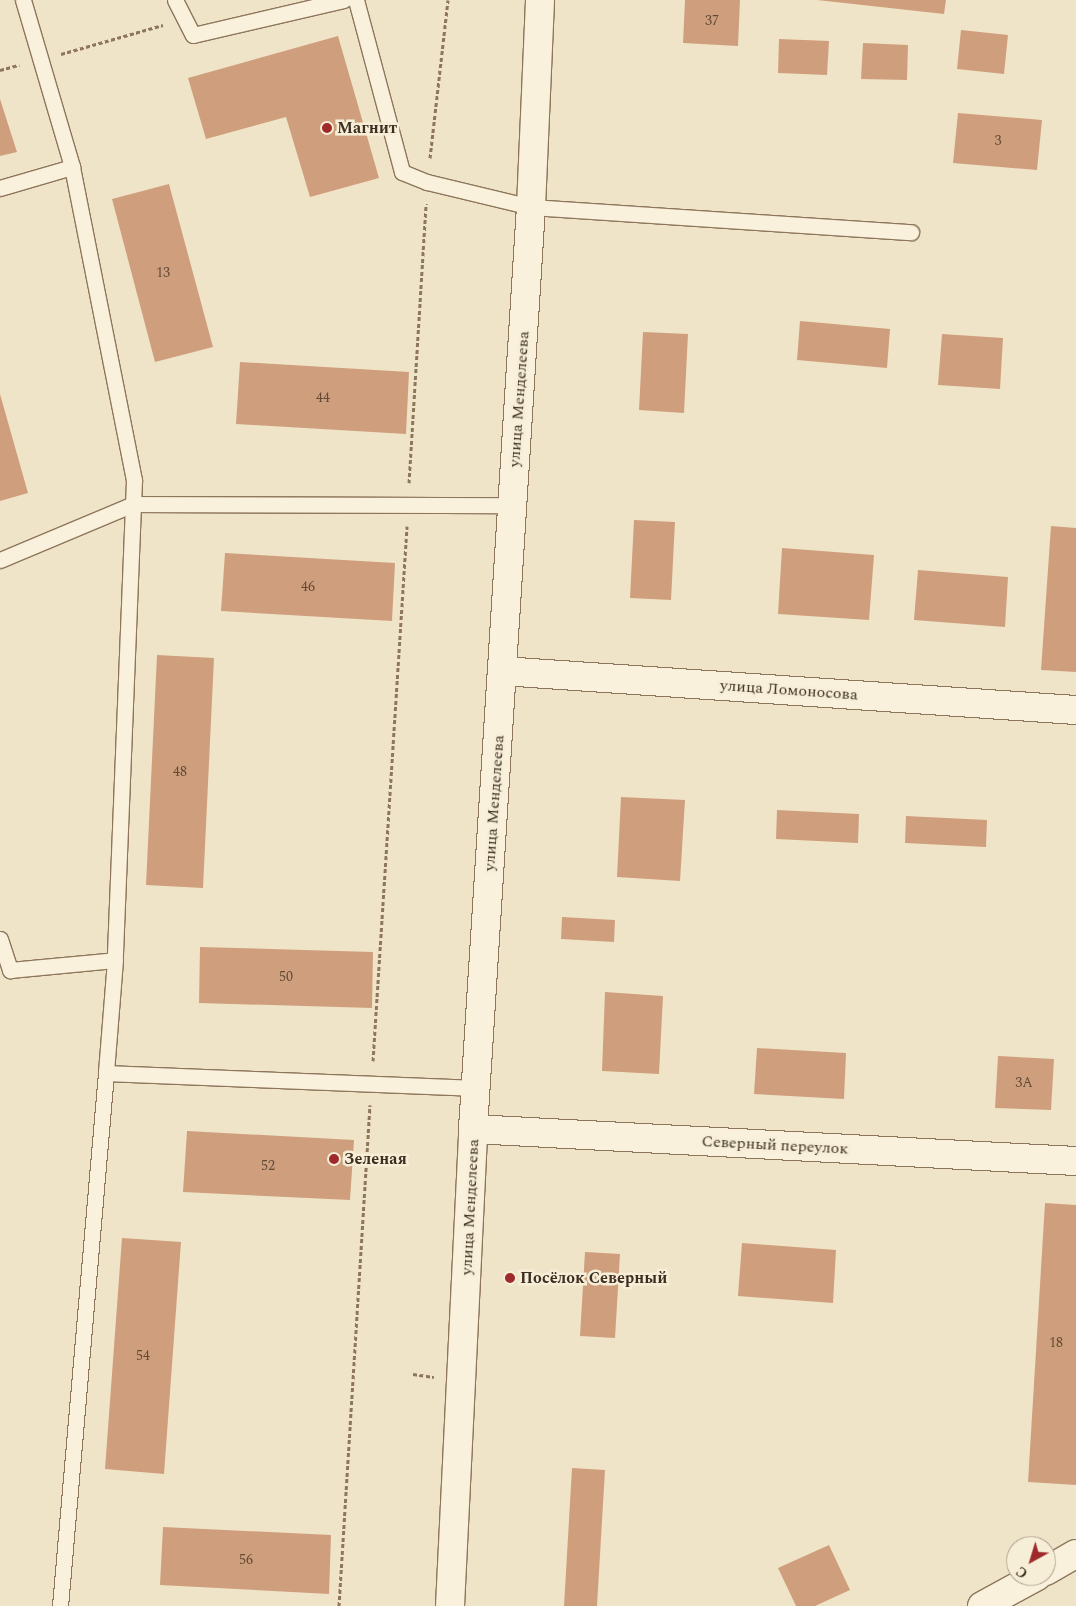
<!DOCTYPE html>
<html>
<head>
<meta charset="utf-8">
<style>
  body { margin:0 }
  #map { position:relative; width:1076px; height:1606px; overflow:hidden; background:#f0e4c8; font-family:Spectral,serif }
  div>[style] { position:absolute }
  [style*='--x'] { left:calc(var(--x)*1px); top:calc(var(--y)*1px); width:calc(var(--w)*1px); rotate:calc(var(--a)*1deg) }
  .building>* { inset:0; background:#cf9f7d }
  .path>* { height:3px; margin-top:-1.5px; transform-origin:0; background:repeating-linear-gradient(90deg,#8d765c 0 4px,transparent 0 6.5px) }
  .roads { filter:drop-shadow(1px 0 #8d765c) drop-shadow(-1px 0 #8d765c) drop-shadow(0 1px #8d765c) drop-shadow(0 -1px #8d765c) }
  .service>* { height:15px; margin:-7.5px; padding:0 7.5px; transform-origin:7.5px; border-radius:7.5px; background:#faf1dc }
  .minor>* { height:28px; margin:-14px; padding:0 14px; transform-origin:14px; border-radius:14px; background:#faf1dc }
  .secondary>* { height:28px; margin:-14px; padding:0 14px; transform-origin:14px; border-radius:14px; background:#faf1dc }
  .dots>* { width:14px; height:14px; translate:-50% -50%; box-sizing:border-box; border:2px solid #f7eed8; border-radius:50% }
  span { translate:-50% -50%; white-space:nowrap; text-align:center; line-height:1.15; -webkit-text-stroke:5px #f7eed8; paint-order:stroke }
  .number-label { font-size:14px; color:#624a37 }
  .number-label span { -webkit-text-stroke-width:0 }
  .poi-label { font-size:16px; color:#3d2e20; font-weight:700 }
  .left { translate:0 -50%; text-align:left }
  .street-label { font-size:16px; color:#3d2e20 }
  .north { position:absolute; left:1006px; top:1536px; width:50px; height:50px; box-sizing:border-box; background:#f7eed8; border:1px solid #ada18e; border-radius:50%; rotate:219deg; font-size:14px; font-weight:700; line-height:20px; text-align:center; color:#3d2e20 }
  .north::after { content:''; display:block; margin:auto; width:18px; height:22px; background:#9e2a2b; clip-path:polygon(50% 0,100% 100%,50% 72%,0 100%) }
</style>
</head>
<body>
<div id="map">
  <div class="building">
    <div style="clip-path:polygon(685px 0,740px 0,738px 46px,683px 43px)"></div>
    <div style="clip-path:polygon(817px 0,946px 0,944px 14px)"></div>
    <div style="clip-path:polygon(961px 30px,1008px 35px,1004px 74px,957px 69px)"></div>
    <div style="clip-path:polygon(338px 36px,379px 178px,310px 197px,286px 117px,206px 139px,188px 78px)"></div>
    <div style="clip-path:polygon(779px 39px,829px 41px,827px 75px,778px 73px)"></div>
    <div style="clip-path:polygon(863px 43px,908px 45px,907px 80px,861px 79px)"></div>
    <div style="clip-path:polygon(0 99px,17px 152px,0 156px)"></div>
    <div style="clip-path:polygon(958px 113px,1042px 120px,1037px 170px,953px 163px)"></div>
    <div style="clip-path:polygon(169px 184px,213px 347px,155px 362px,112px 199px)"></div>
    <div style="clip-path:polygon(800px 321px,890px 329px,887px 368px,797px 360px)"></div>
    <div style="clip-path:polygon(643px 332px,688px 334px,684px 413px,639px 410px)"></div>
    <div style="clip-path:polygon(942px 334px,1003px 338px,1000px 389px,938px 385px)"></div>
    <div style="clip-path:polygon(240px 362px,409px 372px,406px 434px,236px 424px)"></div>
    <div style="clip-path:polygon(0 394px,28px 493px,0 501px)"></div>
    <div style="clip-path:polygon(634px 520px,675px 522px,671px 600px,630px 598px)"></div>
    <div style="clip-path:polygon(1051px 526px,1076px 528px,1076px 672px,1041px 670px)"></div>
    <div style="clip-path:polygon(782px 548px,874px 555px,869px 620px,778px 614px)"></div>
    <div style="clip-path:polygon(225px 553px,395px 563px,392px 621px,221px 611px)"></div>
    <div style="clip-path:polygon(918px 570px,1008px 577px,1005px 627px,914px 620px)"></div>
    <div style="clip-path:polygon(157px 655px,214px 658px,203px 888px,146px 885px)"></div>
    <div style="clip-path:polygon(621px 797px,685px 800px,680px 881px,617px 877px)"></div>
    <div style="clip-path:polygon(777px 810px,859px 814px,858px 843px,776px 839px)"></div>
    <div style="clip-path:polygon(906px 816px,987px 820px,986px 847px,905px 843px)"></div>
    <div style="clip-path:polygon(562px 917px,615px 920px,614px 942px,561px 939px)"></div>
    <div style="clip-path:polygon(200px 947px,373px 952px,372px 1008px,199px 1003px)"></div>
    <div style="clip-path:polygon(605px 992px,663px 996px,659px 1074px,602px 1071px)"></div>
    <div style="clip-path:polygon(757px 1048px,846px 1053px,844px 1099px,754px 1094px)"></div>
    <div style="clip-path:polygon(998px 1056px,1054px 1059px,1051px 1110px,995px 1108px)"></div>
    <div style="clip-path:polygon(187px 1131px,354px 1140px,350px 1200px,183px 1192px)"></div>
    <div style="clip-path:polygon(1045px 1203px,1076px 1205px,1076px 1485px,1028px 1482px)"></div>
    <div style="clip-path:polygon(122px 1238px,181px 1242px,164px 1474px,105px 1469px)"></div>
    <div style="clip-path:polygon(742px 1243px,836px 1250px,833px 1303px,738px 1296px)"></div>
    <div style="clip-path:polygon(585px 1252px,620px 1254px,615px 1338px,580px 1336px)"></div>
    <div style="clip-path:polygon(572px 1468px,605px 1470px,597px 1606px,564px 1606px)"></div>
    <div style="clip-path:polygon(163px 1527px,331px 1535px,329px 1594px,160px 1585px)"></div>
    <div style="clip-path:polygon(829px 1545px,850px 1590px,815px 1606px,796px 1606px,778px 1568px)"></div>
  </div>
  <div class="path">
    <div style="--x:61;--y:54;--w:106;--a:-15.9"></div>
    <div style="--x:0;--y:70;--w:20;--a:-15"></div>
    <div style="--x:430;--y:158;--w:159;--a:-83.5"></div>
    <div style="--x:409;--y:483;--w:280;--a:-86.5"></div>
    <div style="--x:373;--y:1061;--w:536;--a:-86.36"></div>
    <div style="--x:413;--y:1374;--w:21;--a:8"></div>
    <div style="--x:339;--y:1606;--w:502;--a:-86.46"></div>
  </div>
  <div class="roads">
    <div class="service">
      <div style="--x:23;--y:0;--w:174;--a:73.6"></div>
      <div style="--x:72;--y:167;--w:319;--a:78.8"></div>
      <div style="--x:134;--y:480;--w:480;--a:92.3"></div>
      <div style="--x:115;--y:960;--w:113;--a:94.6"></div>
      <div style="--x:106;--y:1073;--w:370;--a:2.3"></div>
      <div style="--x:175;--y:0;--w:39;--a:63"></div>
      <div style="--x:193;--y:35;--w:155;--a:-13.1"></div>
      <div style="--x:356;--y:0;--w:178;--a:75"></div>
      <div style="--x:402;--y:172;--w:27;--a:22"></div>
      <div style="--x:427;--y:182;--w:107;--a:13.5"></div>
      <div style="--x:531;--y:207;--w:381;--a:3.8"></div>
      <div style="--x:0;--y:188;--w:75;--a:-16.3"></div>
      <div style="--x:0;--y:560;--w:144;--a:-22.8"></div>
      <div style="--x:133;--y:504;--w:379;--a:0.2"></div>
      <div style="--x:0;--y:939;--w:33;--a:72"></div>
      <div style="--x:10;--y:970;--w:105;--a:-5.4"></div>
      <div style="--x:60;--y:1606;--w:535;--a:-85.07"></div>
    </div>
    <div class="minor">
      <div style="--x:502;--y:671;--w:575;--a:3.89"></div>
      <div style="--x:473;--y:1129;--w:604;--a:3.04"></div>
      <div style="--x:1046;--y:1571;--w:34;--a:-30"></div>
      <div style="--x:982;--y:1606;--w:63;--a:-28.6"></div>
    </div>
    <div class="secondary">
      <div style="--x:450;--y:1606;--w:478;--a:-87.2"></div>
      <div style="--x:473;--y:1129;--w:924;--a:-86.4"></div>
      <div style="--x:531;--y:207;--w:207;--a:-87.5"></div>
    </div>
  </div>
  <div class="dots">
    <div style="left:327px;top:128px;background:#9e2a2b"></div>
    <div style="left:334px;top:1159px;background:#9e2a2b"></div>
    <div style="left:510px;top:1278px;background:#9e2a2b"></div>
  </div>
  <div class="number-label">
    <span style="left:712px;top:21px">37</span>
    <span style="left:998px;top:141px">3</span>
    <span style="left:163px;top:273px">13</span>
    <span style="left:323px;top:398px">44</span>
    <span style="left:308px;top:587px">46</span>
    <span style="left:180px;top:772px">48</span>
    <span style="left:286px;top:977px">50</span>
    <span style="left:1024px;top:1083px">3А</span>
    <span style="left:268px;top:1166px">52</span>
    <span style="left:1056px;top:1343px">18</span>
    <span style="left:143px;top:1356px">54</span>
    <span style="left:246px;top:1560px">56</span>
  </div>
  <div class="poi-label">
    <span class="left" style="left:337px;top:128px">Магнит</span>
    <span class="left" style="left:344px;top:1159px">Зеленая</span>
    <span class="left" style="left:520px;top:1278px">Посёлок Северный</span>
  </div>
  <div class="street-label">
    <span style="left:519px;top:399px;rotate:-86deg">улица Менделеева</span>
    <span style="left:789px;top:690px;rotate:4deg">улица Ломоносова</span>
    <span style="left:494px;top:803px;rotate:-86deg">улица Менделеева</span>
    <span style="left:775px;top:1145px;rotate:3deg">Северный переулок</span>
    <span style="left:470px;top:1207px;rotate:-87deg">улица Менделеева</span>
  </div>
  <div class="north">С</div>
</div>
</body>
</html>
